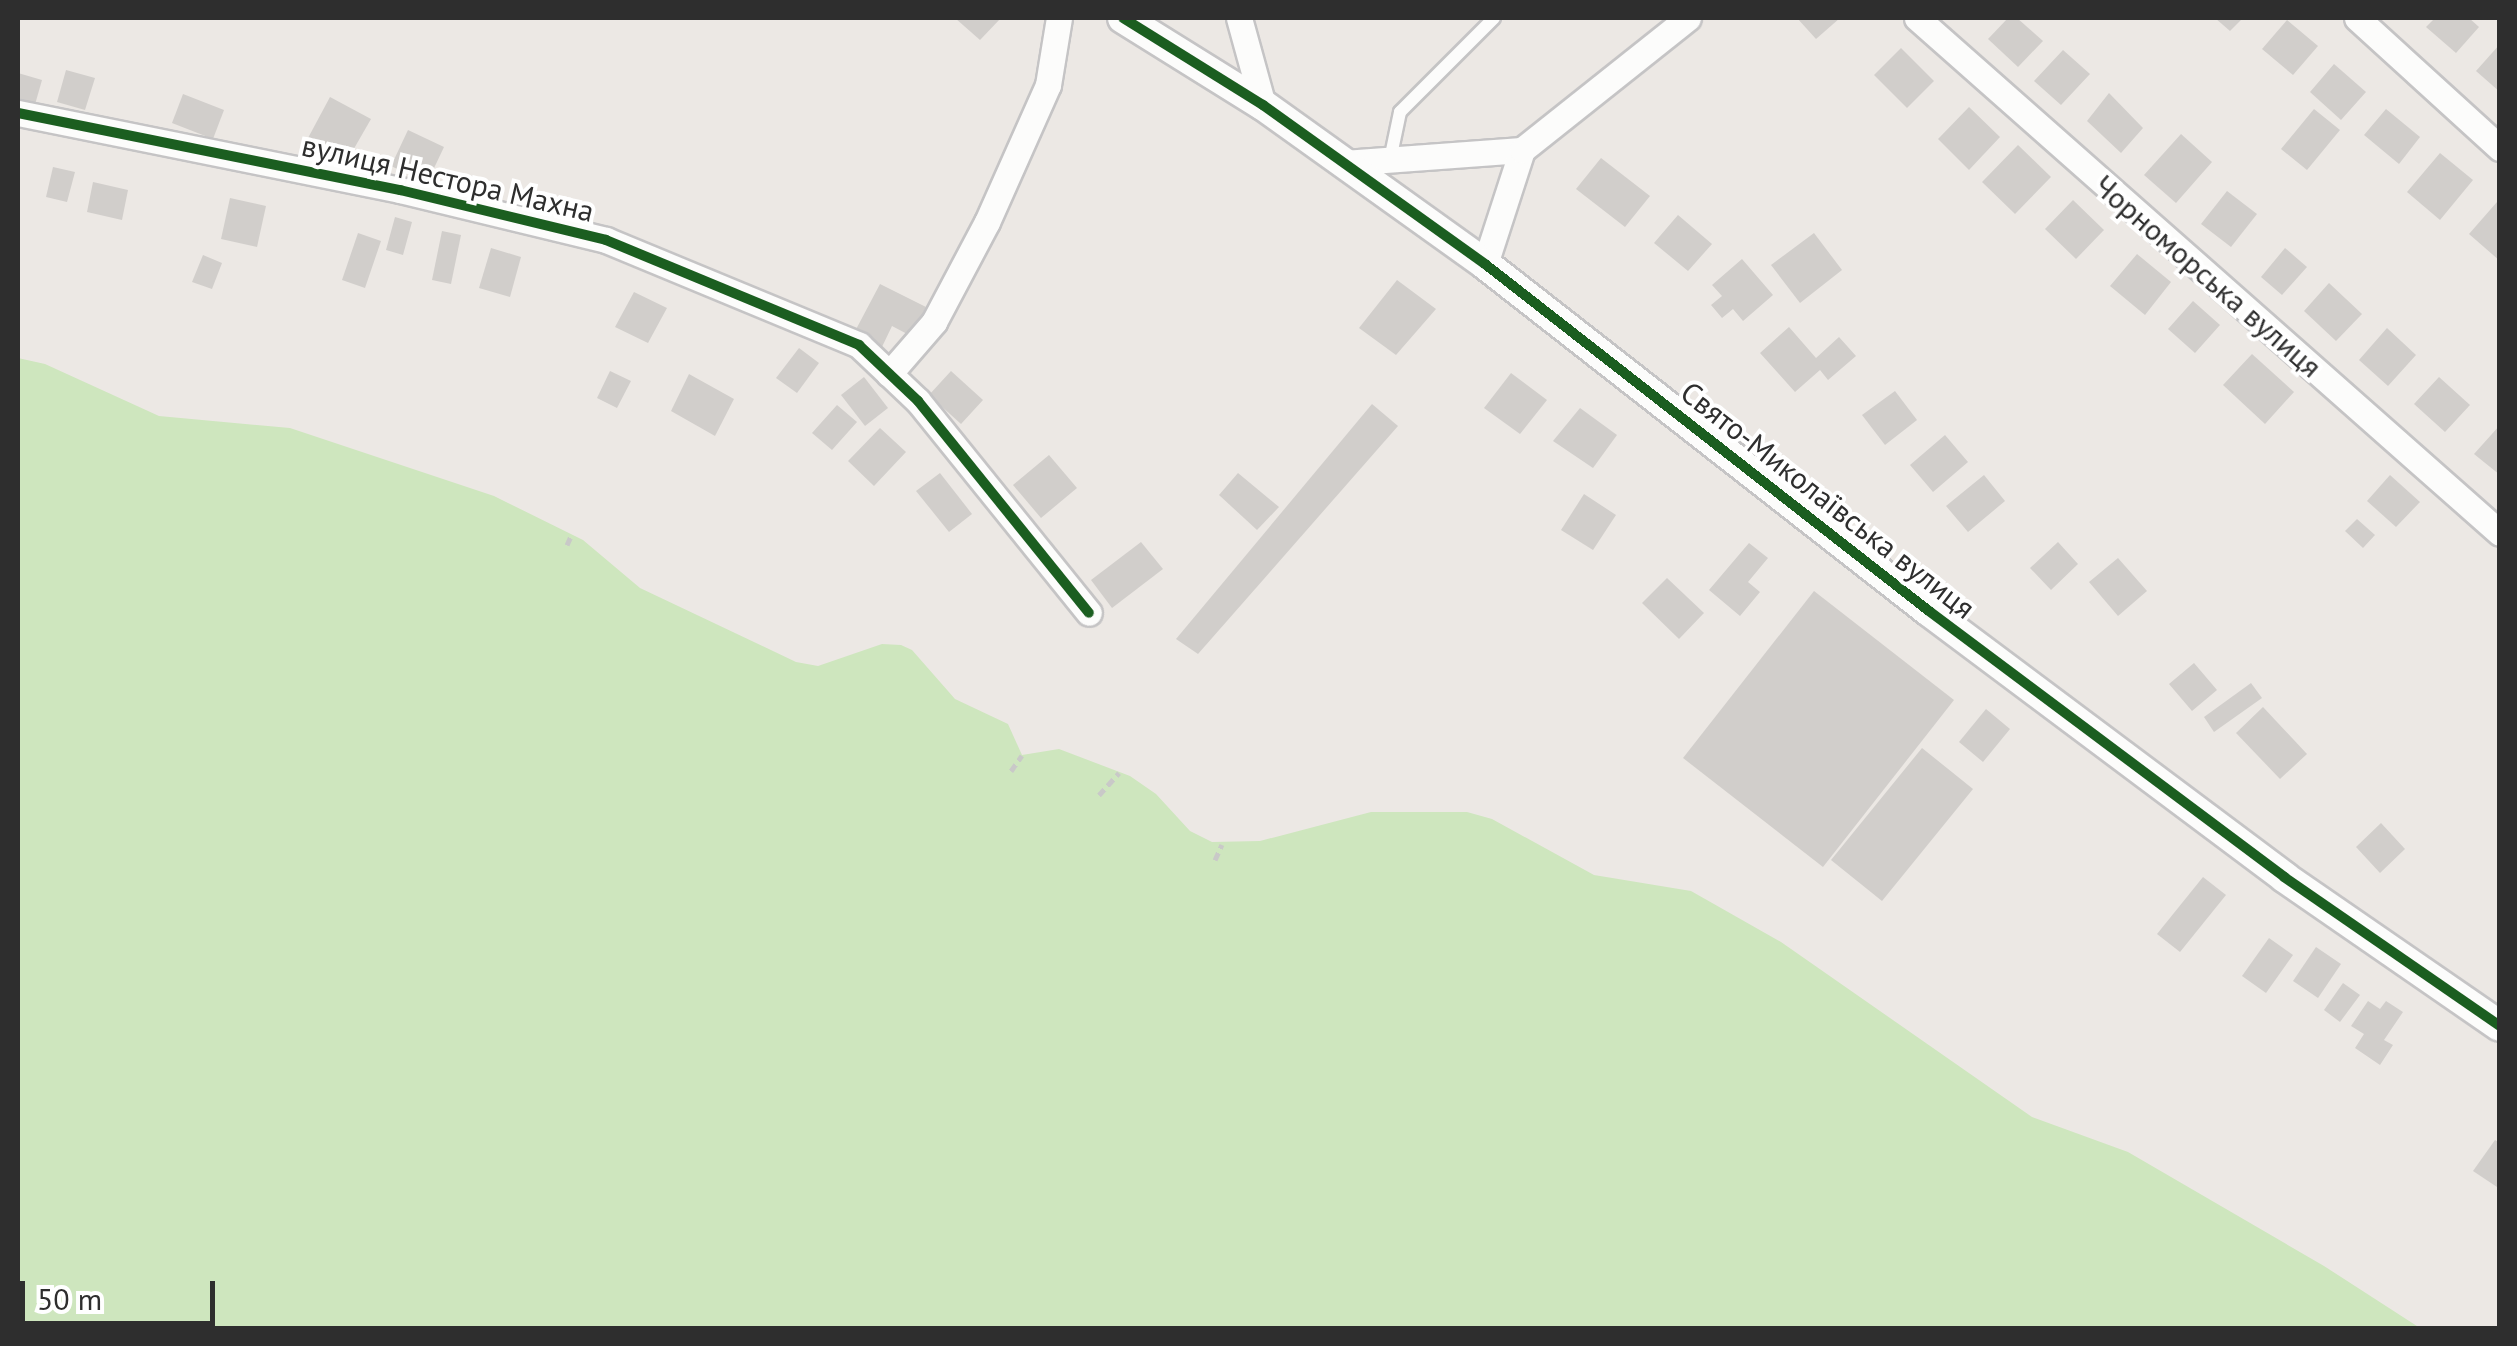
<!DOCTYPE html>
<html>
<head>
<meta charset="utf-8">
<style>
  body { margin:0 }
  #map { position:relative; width:2517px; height:1346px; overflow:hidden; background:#ece8e4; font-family:"PT Sans",sans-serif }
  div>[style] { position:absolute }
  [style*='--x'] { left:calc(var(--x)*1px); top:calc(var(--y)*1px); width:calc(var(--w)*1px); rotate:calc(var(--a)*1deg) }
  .green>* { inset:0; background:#cee6be }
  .building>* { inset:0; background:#d1cecb }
  .path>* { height:5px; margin-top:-2.5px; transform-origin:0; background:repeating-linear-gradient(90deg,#c9c9c8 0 8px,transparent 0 13px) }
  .roads { filter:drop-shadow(2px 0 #c5c4c5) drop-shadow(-2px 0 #c5c4c5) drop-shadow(0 2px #c5c4c5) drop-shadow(0 -2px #c5c4c5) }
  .service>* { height:12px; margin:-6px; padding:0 6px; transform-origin:6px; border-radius:6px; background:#fcfcfb }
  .minor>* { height:25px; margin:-12.5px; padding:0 12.5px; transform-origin:12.5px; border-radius:12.5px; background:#fcfcfb }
  .tertiary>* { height:30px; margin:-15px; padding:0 15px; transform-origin:15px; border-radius:15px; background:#fcfcfb }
  .cycleway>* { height:10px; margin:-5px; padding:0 5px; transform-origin:5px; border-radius:5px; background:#1b5e20 }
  span { translate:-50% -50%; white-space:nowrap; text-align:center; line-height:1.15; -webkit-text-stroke:8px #fff; paint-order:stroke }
  .street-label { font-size:30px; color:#2e2e2e }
  .frame { position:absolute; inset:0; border:20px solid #2e2e2e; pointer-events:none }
  .scale { position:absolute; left:20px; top:1281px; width:195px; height:45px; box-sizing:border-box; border:5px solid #2e2e2e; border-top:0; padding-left:12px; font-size:30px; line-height:35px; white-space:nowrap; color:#2e2e2e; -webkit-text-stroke:8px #fff; paint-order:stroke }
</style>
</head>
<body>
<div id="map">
  <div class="green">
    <div style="clip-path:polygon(18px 358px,45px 364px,159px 416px,290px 428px,494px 496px,583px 540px,640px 588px,796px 662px,818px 666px,882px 644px,901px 645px,912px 650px,955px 699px,1008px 724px,1022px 755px,1059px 749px,1130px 776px,1156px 794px,1190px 831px,1212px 842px,1260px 841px,1371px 812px,1467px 812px,1492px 819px,1594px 875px,1691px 891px,1781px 942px,2032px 1117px,2128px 1152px,2324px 1266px,2420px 1328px,18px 1328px)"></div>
  </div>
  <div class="building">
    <div style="clip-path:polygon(955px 18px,1001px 18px,980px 40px)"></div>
    <div style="clip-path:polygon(1797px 18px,1840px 18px,1816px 39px)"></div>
    <div style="clip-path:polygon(2008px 18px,2017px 18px,2043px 41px,2018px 67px,1988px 39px)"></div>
    <div style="clip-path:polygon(2215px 18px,2243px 18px,2230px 31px)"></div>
    <div style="clip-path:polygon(2435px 18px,2469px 18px,2479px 27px,2456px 53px,2426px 27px)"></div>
    <div style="clip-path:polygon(2287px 20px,2318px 46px,2293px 75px,2262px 49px)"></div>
    <div style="clip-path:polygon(2500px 44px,2500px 92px,2476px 71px)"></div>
    <div style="clip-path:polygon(1901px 48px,1934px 81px,1907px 108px,1874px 75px)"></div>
    <div style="clip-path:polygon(2063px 50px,2090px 74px,2061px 105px,2034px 81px)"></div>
    <div style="clip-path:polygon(2334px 64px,2366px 92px,2341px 120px,2310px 92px)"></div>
    <div style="clip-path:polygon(66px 70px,95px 78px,85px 110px,57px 102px)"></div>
    <div style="clip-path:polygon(18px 73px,42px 80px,34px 108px,18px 103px)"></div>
    <div style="clip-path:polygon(2109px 93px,2143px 128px,2121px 153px,2087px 121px)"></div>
    <div style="clip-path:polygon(183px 94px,224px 110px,213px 139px,172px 123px)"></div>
    <div style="clip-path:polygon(330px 97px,371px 119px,348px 159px,308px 138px)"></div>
    <div style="clip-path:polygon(1969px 107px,2000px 137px,1969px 170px,1938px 139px)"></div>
    <div style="clip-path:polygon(2314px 109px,2340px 130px,2307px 170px,2281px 149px)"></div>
    <div style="clip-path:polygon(2386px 109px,2420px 137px,2399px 164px,2364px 135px)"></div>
    <div style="clip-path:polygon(408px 130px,444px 147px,427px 183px,391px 166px)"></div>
    <div style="clip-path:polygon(2181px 134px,2212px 162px,2176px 203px,2144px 175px)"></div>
    <div style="clip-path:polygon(2018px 145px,2051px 177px,2015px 214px,1982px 182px)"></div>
    <div style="clip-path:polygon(2440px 153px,2473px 180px,2440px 220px,2407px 192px)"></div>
    <div style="clip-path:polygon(1601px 158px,1650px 196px,1625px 227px,1576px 189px)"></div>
    <div style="clip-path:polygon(53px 167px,75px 172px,67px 202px,46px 197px)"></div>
    <div style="clip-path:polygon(93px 182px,128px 190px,122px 220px,87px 212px)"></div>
    <div style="clip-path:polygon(2227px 191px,2257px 214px,2231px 247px,2201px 224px)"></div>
    <div style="clip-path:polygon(230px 198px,266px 206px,257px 247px,221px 239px)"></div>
    <div style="clip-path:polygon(2073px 200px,2104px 230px,2076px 259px,2045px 229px)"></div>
    <div style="clip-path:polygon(2497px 202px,2500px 205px,2500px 261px,2469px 234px)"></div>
    <div style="clip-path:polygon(1678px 215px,1712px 244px,1688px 271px,1654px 243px)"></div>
    <div style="clip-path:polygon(395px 217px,412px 222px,403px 255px,386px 250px)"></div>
    <div style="clip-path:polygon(442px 231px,461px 235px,451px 284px,432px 280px)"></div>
    <div style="clip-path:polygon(358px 233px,381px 241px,365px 288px,342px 280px)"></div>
    <div style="clip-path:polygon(1814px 233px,1842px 270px,1800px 303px,1771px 265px)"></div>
    <div style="clip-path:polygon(491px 248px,521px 257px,510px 297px,479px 288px)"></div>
    <div style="clip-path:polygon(2285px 248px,2307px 267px,2282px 295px,2261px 277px)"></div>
    <div style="clip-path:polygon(2137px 254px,2171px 282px,2145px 315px,2110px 286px)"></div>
    <div style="clip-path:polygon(203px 255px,222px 263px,212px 289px,192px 282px)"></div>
    <div style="clip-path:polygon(1742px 259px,1773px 295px,1743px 321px,1733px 309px,1722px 318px,1711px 305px,1722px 296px,1712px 285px)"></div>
    <div style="clip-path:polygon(1397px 280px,1436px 309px,1396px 355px,1359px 328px)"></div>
    <div style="clip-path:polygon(2329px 283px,2362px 314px,2336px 341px,2304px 311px)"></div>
    <div style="clip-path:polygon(880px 284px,926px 307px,911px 336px,892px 326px,881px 349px,853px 335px)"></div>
    <div style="clip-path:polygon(634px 292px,667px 308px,648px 343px,615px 327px)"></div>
    <div style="clip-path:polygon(2193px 301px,2220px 325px,2195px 353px,2168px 329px)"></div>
    <div style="clip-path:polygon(1789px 327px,1816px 358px,1839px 337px,1856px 356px,1828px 380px,1820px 370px,1795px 392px,1760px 353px)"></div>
    <div style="clip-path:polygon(2387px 328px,2416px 355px,2388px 386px,2359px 360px)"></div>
    <div style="clip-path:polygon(799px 348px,819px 363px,797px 393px,776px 378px)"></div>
    <div style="clip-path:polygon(2252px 354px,2294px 392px,2265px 424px,2223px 385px)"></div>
    <div style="clip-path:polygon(610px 371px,631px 381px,617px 408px,597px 398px)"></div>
    <div style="clip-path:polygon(951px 371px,983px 400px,961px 424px,929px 395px)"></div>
    <div style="clip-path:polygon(1511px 373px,1547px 400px,1520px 434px,1484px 408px)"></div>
    <div style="clip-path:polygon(689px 374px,734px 399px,715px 436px,671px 411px)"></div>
    <div style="clip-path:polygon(864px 377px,888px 408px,865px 426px,841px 395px)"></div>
    <div style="clip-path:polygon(2439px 377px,2470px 405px,2445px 432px,2414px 404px)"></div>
    <div style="clip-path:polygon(1895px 391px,1917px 420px,1885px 445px,1862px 415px)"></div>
    <div style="clip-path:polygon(1372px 404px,1398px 426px,1198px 654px,1176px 639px)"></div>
    <div style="clip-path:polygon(837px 405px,857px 422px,832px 450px,812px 433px)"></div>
    <div style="clip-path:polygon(1580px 408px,1617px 435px,1593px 468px,1553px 441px)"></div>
    <div style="clip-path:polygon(2500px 425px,2500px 475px,2474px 454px)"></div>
    <div style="clip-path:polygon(880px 428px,906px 452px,874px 486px,848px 461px)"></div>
    <div style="clip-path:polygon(1945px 435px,1968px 462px,1933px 492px,1910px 465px)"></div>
    <div style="clip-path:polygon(1049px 455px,1077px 488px,1041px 518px,1013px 485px)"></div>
    <div style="clip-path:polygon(940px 473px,972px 514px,949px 532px,916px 491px)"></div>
    <div style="clip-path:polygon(1238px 473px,1279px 507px,1257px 530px,1219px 495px)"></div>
    <div style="clip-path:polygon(1984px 475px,2005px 501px,1968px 532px,1946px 506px)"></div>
    <div style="clip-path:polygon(2390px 475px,2420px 502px,2396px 527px,2367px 501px)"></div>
    <div style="clip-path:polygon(1584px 494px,1616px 515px,1593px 550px,1561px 530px)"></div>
    <div style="clip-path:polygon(2357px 519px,2375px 535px,2363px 548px,2345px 531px)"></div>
    <div style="clip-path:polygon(1141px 542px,1163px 569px,1112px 608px,1091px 580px)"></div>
    <div style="clip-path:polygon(2058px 542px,2078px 564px,2051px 590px,2030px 568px)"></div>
    <div style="clip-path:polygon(1749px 543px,1768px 558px,1748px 582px,1760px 592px,1740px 616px,1709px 590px)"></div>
    <div style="clip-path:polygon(2118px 558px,2147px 591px,2118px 616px,2089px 582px)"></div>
    <div style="clip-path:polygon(1667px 578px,1704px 613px,1679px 639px,1642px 603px)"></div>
    <div style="clip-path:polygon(1814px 591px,1954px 700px,1823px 867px,1683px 758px)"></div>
    <div style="clip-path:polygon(2194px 663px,2217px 690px,2192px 711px,2169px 684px)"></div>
    <div style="clip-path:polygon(2251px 683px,2262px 698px,2214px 732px,2204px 717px)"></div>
    <div style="clip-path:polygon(2263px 707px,2307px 754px,2280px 779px,2236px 733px)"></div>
    <div style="clip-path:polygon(1986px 709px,2010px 729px,1983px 762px,1959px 742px)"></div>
    <div style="clip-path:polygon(1922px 748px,1973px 789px,1882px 901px,1831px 860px)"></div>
    <div style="clip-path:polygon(2381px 823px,2405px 849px,2380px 873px,2356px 847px)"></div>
    <div style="clip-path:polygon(2203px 877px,2226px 895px,2180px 952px,2157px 934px)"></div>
    <div style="clip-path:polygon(2269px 938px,2293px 955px,2266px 993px,2242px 976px)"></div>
    <div style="clip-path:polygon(2316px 947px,2341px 964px,2318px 998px,2293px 981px)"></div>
    <div style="clip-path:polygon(2343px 983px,2360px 995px,2340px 1022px,2324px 1010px)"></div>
    <div style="clip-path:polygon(2368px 1001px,2380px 1009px,2386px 1001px,2403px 1012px,2384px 1040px,2393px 1045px,2380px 1065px,2355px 1048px,2364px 1034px,2351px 1026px)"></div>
    <div style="clip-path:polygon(2495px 1140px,2500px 1143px,2500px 1189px,2473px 1171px)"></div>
  </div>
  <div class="path">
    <div style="--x:567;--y:545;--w:12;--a:-66"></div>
    <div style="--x:1011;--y:771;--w:19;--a:-55"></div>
    <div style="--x:1099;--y:795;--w:30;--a:-48"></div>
    <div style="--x:1215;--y:860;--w:17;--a:-66"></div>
  </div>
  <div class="roads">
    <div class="service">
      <div style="--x:1390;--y:160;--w:49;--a:-78.2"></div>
      <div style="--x:1400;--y:112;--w:133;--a:-45"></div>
    </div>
    <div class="minor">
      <div style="--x:1239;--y:18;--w:90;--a:74.6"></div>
      <div style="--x:1917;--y:18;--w:778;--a:41.46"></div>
      <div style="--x:2357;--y:18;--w:193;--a:42.3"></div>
      <div style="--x:18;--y:113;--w:390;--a:11.4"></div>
      <div style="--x:400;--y:190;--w:212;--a:13.6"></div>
      <div style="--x:606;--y:240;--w:274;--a:22.5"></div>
      <div style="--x:859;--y:345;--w:81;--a:43.5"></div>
      <div style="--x:918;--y:401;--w:272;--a:51.1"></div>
      <div style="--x:1344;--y:163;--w:178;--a:-4.2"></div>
      <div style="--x:1485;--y:264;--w:120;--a:-72"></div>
      <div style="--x:1522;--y:150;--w:212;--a:-38.5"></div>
      <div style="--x:889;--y:374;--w:69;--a:-49.1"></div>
      <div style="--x:934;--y:322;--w:113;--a:-62.1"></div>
      <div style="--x:987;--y:222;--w:150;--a:-66"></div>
      <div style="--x:1048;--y:85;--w:68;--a:-80.7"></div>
    </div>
    <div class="tertiary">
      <div style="--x:1123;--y:18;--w:165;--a:31.9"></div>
      <div style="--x:1263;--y:105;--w:273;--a:35.6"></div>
      <div style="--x:1485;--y:264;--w:564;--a:38.01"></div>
      <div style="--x:1929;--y:611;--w:444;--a:36.8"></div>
      <div style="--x:2284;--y:877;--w:262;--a:34.6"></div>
    </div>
  </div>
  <div class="cycleway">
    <div style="--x:1123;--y:18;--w:165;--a:31.9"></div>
    <div style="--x:1263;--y:105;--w:273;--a:35.6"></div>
    <div style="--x:1485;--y:264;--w:564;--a:38.01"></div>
    <div style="--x:1929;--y:611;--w:444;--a:36.8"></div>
    <div style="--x:2284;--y:877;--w:262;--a:34.6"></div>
    <div style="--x:18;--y:113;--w:390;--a:11.4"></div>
    <div style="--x:400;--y:190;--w:212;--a:13.6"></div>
    <div style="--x:606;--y:240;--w:274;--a:22.5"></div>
    <div style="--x:859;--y:345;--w:81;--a:43.5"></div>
    <div style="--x:918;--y:401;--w:272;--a:51.1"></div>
  </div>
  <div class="street-label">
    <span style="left:448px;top:178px;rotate:13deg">вулиця Нестора Махна</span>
    <span style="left:2208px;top:276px;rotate:41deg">Чорноморська вулиця</span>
    <span style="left:1828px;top:500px;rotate:38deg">Свято-Миколаївська вулиця</span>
  </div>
  <div class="frame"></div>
  <div class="scale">50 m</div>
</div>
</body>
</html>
